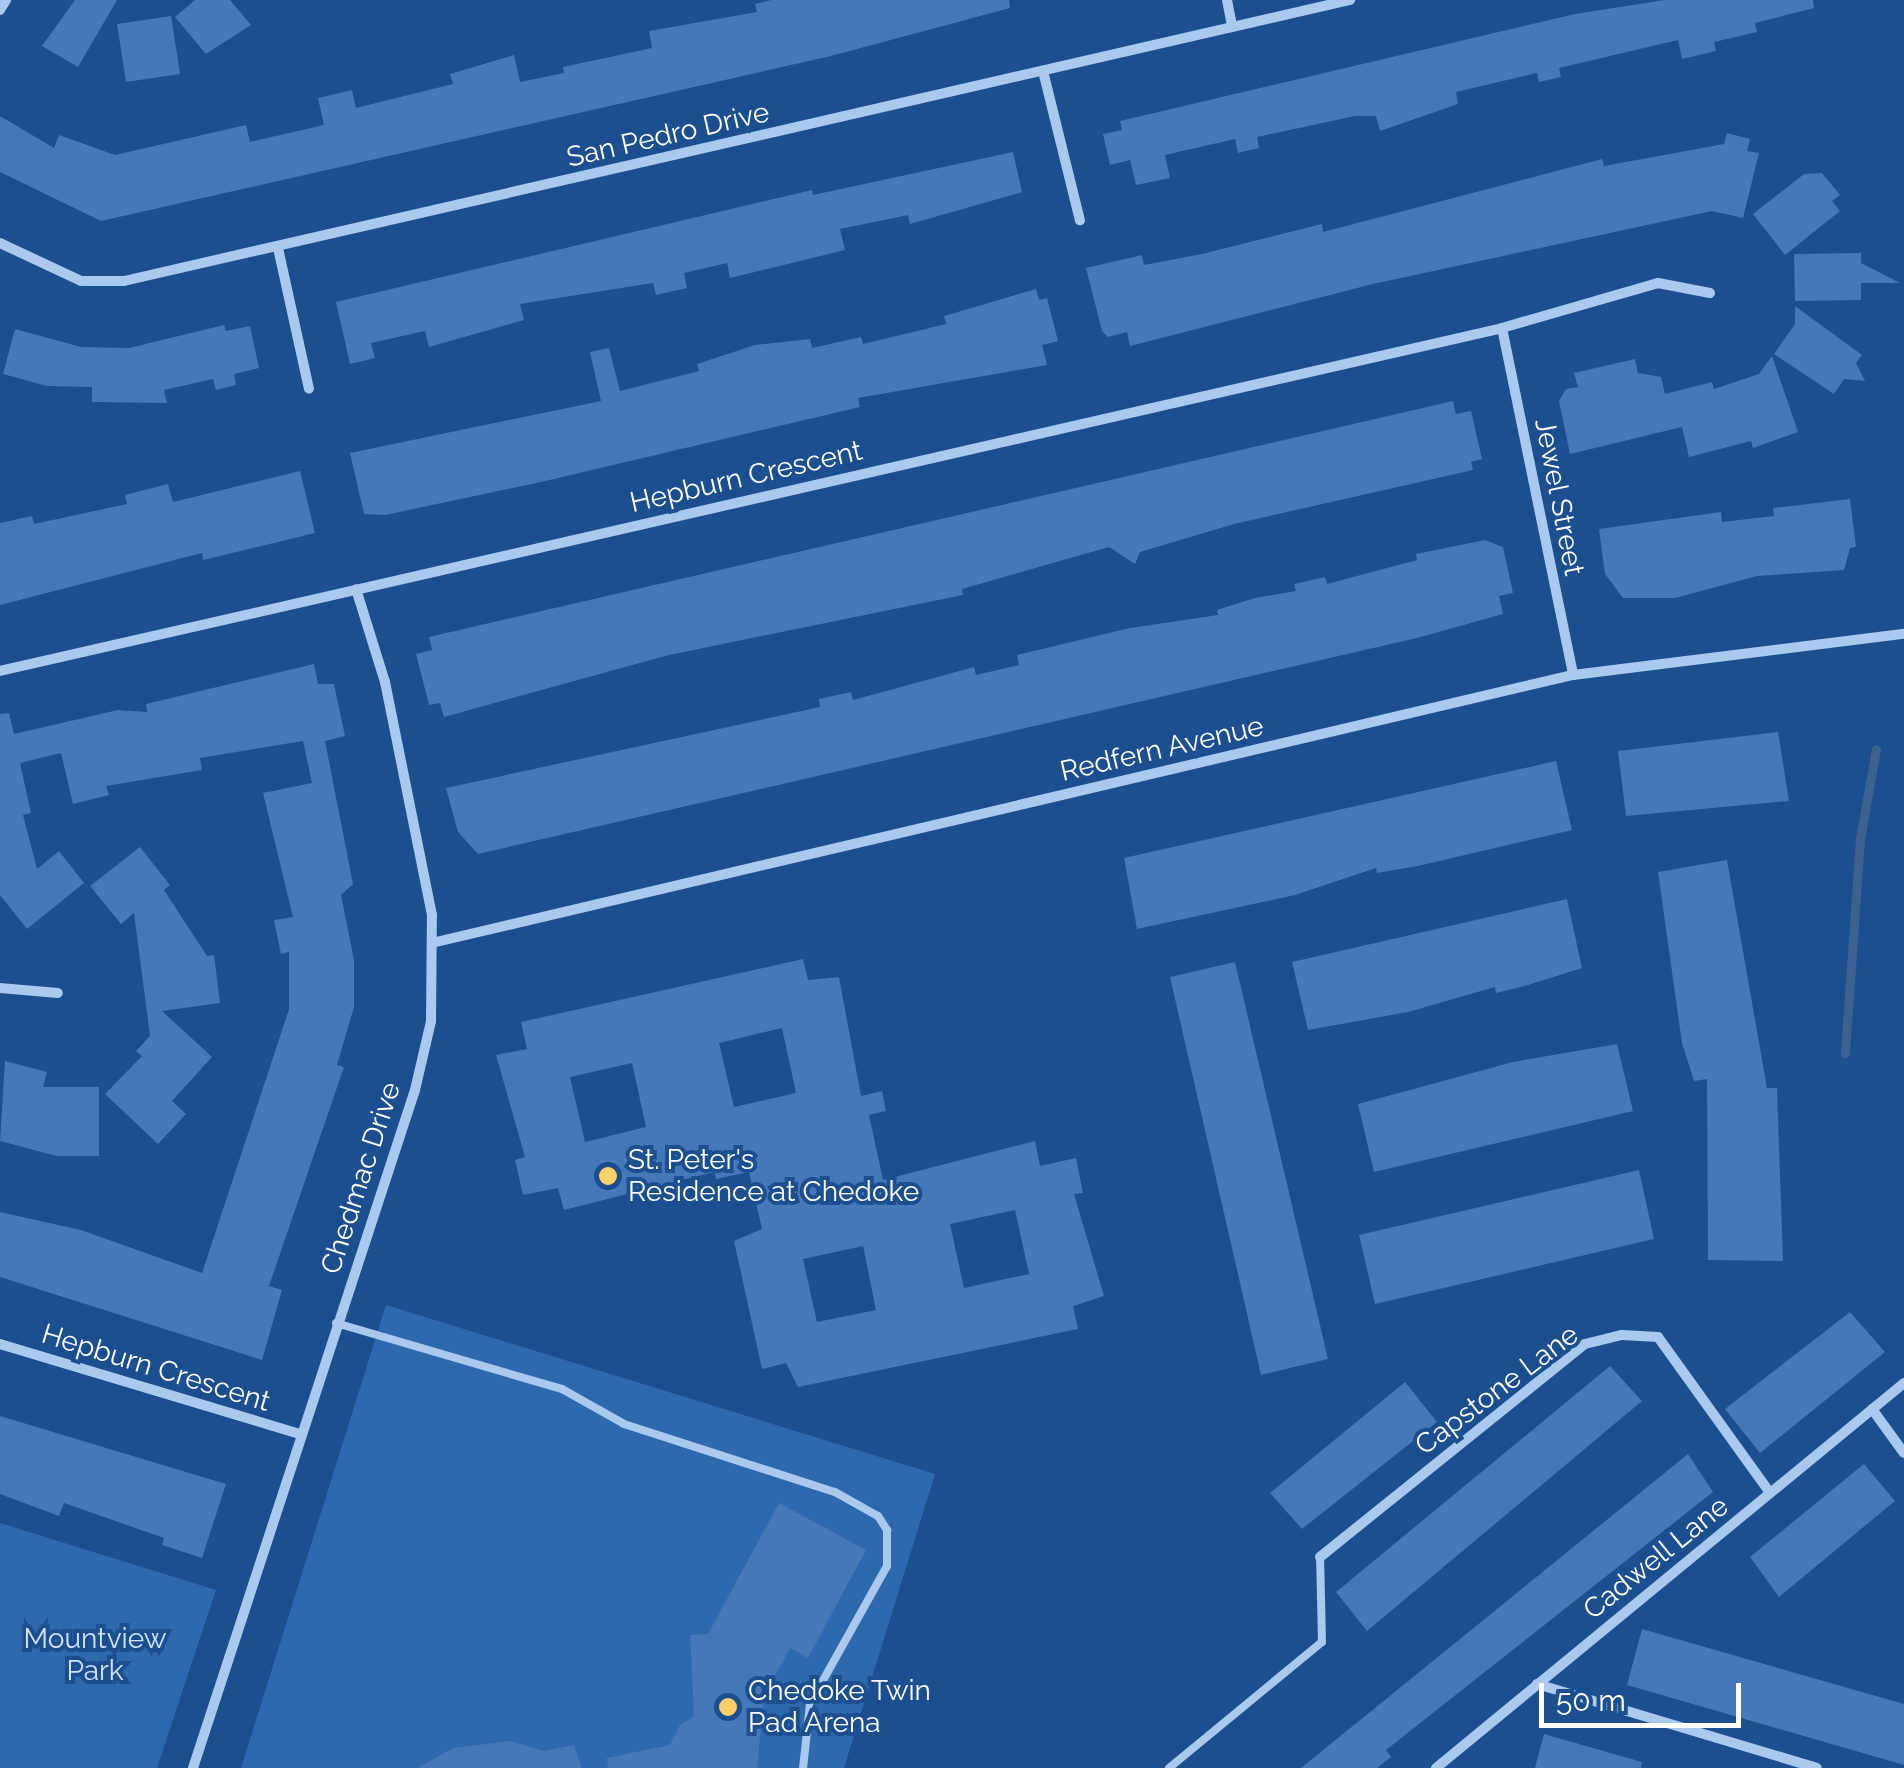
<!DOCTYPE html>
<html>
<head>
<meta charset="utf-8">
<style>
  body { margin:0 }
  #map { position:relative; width:1904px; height:1768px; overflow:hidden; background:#1b4f8f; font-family:Raleway,sans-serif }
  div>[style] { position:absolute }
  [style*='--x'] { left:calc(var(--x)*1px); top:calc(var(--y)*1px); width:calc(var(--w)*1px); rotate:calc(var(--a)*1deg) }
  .green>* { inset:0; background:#2e69ad }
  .stream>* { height:9px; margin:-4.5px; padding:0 4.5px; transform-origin:4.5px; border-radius:4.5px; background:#3c6290 }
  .building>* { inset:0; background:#4478b7 }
  .lane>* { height:8px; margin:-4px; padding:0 4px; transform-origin:4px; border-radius:4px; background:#a9c9ee }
  .street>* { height:10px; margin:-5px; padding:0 5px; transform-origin:5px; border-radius:5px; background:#a9c9ee }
  .dots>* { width:28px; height:28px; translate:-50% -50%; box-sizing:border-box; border:5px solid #1b4f8f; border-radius:50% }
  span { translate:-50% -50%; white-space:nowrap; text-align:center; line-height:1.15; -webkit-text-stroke:8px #1b4f8f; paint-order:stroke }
  .street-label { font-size:28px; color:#fff }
  .poi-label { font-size:28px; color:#fff }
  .left { translate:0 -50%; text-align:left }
  .park-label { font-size:28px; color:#cfe3fa }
  .scale { position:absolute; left:1539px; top:1683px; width:202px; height:45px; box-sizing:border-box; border:5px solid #fff; border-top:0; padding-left:12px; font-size:30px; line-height:35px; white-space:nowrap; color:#fff; -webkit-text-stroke:8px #1b4f8f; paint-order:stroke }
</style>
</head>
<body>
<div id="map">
  <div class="green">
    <div style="clip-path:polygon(386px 1305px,935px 1474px,844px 1768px,241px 1768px)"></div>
    <div style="clip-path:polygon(0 1523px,216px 1590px,157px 1768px,0 1768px)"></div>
  </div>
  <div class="stream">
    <div style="--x:1845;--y:1053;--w:215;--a:-86"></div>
    <div style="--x:1860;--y:839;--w:91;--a:-79.9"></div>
  </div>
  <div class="building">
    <div style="clip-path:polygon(75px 0,117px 0,78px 67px,42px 46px)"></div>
    <div style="clip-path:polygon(195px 0,230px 0,251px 25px,206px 54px,175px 17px)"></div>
    <div style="clip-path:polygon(771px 0,1009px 0,1010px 8px,831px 56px,101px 221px,0 172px,0 116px,54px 148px,59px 135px,115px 155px,246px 125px,250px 142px,324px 125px,318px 98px,352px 90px,356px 108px,453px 84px,450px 74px,514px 55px,520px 82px,564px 73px,563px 67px,652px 48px,649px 31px,757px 12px,755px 4px)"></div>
    <div style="clip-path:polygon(1665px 0,1813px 0,1814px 8px,1755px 23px,1757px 32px,1714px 42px,1716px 51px,1682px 59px,1678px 40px,1559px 68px,1561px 77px,1539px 82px,1537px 73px,1456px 92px,1458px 104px,1380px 131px,1376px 116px,1355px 116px,1257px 137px,1259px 148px,1238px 153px,1235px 139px,1165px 155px,1170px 178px,1136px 185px,1130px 160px,1110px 165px,1103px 134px,1122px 130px,1120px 121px,1575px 14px)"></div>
    <div style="clip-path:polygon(171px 16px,180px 74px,126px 82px,117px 24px)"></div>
    <div style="clip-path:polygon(1727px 133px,1750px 139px,1747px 151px,1759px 153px,1743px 218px,1712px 211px,1373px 284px,1130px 346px,1127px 332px,1108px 337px,1102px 331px,1086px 268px,1142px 255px,1144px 265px,1202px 254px,1322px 224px,1323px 232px,1602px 159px,1604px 166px,1724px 144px)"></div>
    <div style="clip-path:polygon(1013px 152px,1022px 192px,910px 224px,908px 215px,840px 229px,845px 250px,730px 278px,727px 263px,684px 273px,687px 288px,656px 295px,653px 283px,520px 304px,524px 320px,429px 347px,425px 331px,371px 343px,375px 358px,350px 364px,336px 302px,812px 190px,813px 195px)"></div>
    <div style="clip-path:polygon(1822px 173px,1840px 195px,1832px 201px,1840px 211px,1785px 255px,1753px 214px,1804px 174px)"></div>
    <div style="clip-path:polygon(1861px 253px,1861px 263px,1900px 283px,1861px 283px,1861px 300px,1795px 301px,1794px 254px)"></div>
    <div style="clip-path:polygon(1036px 289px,1039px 300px,1047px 298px,1058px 341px,1042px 345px,1047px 365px,858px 398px,860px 407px,541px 482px,385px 515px,364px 514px,350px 453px,601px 401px,590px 352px,609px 348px,620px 391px,699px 371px,697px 364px,755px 345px,810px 339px,812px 348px,861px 337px,863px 344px,946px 324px,944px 316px)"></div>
    <div style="clip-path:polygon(1795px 306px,1862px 355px,1856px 363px,1865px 381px,1844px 379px,1834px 394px,1774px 354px,1795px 324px)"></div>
    <div style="clip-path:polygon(224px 325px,226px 331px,250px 326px,259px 368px,234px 374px,236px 385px,216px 390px,213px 379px,164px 390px,167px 403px,92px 402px,92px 387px,47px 386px,3px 374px,15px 329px,81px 347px,129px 348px)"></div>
    <div style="clip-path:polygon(1772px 356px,1798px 432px,1753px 448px,1751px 441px,1689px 457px,1682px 427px,1570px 454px,1559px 401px,1566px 389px,1578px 387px,1574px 373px,1635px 359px,1638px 373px,1661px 377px,1665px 394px,1712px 382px,1714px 389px,1759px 374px)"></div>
    <div style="clip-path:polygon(1453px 401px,1456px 414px,1471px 411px,1482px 459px,1471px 462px,1473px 470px,1234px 524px,1140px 552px,1135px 564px,1109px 547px,962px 589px,963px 595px,669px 655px,444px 717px,440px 703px,429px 705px,416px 654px,432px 650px,429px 637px)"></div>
    <div style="clip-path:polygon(300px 471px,315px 533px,203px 560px,202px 553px,0 605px,0 523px,32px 516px,34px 524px,127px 504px,125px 495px,168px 484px,173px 502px)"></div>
    <div style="clip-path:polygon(1850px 499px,1856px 547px,1850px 548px,1844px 570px,1757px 576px,1675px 598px,1623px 598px,1605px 574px,1599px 529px,1721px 512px,1722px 522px,1774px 516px,1773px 508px)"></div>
    <div style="clip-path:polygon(1485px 540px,1503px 547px,1513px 593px,1499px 596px,1503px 614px,1417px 638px,478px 854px,458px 832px,446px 788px,820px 707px,819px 699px,851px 692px,853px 700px,974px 667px,976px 675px,1019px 665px,1017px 655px,1130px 628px,1218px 615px,1217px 610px,1255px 598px,1296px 591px,1294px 584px,1325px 577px,1327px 584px,1417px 560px,1416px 554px)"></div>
    <div style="clip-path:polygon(314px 664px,318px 684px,334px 684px,345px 736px,325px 741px,353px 884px,341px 895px,354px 960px,354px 1007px,337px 1065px,344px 1067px,269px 1286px,282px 1290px,262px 1360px,0 1277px,0 1212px,81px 1230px,202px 1273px,289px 1009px,289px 952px,281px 954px,274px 920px,293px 917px,263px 793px,312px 783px,303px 741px,200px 758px,202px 770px,106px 786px,109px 795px,73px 804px,61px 753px,20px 763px,31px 813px,23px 815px,37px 869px,59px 851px,84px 883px,27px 929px,0 895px,0 714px,9px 713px,14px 734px,118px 710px,147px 712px,146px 704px)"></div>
    <div style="clip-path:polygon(1778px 732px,1789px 801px,1626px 816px,1618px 751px)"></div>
    <div style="clip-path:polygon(1556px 761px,1572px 830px,1418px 866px,1377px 873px,1376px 868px,1295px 895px,1137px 929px,1124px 858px)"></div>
    <div style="clip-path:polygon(140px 847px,170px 885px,164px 890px,207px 956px,214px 955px,220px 1003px,162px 1011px,212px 1057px,172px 1101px,186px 1114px,158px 1144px,105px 1094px,142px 1056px,136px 1051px,150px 1036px,134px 913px,121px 924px,90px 886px)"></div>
    <div style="clip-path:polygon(1727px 860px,1767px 1088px,1777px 1088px,1783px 1261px,1708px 1260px,1707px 1079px,1694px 1081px,1682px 1043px,1658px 872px)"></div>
    <div style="clip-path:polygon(1567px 899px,1582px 968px,1525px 986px,1496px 993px,1495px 987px,1408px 1012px,1308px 1030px,1292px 962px)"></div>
    <div style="clip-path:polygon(evenodd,803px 959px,808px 980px,839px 977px,861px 1096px,882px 1091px,886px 1111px,869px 1115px,883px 1180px,1035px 1141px,1040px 1166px,1076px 1158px,1083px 1193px,1074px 1194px,1104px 1296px,1073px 1306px,1078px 1329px,798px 1387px,786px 1363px,762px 1369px,734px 1241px,762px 1229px,749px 1172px,716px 1179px,714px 1172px,564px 1210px,558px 1188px,523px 1195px,515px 1160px,525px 1157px,496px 1055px,527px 1049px,521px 1022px,803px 959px,782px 1028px,796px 1093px,734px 1107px,719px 1043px,782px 1028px,803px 959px,632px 1063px,646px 1127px,585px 1142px,570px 1077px,632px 1063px,803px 959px,1015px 1210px,1029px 1274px,964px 1288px,950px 1224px,1015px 1210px,803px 959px,863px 1246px,876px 1310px,817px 1322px,803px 1259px,863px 1246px)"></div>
    <div style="clip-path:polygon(1235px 962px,1328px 1359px,1261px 1375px,1170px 977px)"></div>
    <div style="clip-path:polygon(1617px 1044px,1633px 1111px,1374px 1172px,1358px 1104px,1513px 1062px)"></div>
    <div style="clip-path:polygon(5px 1061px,47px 1072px,43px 1087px,99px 1087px,99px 1156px,57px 1156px,0 1141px)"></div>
    <div style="clip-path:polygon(1639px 1170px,1654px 1239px,1375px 1304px,1359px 1235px)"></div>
    <div style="clip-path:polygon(1850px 1312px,1885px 1352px,1760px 1453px,1725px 1409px)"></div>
    <div style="clip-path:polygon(1610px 1366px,1642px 1401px,1367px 1631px,1336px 1592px)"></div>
    <div style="clip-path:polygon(1405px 1382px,1437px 1422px,1302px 1529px,1270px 1493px)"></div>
    <div style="clip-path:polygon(0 1416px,226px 1484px,202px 1558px,162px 1545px,164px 1538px,64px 1503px,59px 1516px,0 1494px)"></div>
    <div style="clip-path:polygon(1688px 1454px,1713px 1492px,1386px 1750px,1391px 1757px,1377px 1768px,1301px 1768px)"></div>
    <div style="clip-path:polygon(1864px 1464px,1895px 1501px,1779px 1597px,1750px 1557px)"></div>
    <div style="clip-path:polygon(779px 1503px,866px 1550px,808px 1658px,790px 1648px,764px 1697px,757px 1768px,608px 1768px,607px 1758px,670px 1745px,680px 1725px,694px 1716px,690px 1635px,708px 1634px)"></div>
    <div style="clip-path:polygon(1642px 1629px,1904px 1704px,1904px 1765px,1627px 1685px)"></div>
    <div style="clip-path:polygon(1544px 1734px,1642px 1762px,1641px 1768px,1535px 1768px)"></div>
    <div style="clip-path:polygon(510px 1741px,544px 1751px,574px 1745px,582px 1768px,417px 1768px,454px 1748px)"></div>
  </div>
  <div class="lane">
    <div style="--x:336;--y:1323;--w:235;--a:16.3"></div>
    <div style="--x:562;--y:1389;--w:71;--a:29.4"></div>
    <div style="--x:624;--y:1424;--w:222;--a:17.9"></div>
    <div style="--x:835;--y:1492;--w:49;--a:29.2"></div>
    <div style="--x:878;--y:1516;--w:17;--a:57"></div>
    <div style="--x:887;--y:1530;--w:36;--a:90"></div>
    <div style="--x:887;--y:1566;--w:158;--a:119.2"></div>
    <div style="--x:810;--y:1704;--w:64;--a:96.2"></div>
    <div style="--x:1169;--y:1768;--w:198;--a:-39.5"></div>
    <div style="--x:1322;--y:1642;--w:85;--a:-91.3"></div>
  </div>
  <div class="street">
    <div style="--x:1227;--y:0;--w:26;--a:79"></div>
    <div style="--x:0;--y:10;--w:12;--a:-59"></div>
    <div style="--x:1043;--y:71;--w:154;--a:76.1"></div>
    <div style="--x:0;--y:243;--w:89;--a:25.1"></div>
    <div style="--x:81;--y:281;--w:43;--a:0"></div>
    <div style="--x:124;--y:281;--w:1258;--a:-12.91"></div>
    <div style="--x:278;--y:248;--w:144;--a:77.6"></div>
    <div style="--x:1502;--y:328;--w:354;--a:78.4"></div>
    <div style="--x:0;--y:671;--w:1541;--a:-12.86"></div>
    <div style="--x:1502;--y:328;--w:162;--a:-16.1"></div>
    <div style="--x:1658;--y:283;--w:53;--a:10.9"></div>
    <div style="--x:436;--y:942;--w:1168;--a:-13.22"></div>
    <div style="--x:1573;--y:675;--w:334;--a:-7.1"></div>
    <div style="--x:0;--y:988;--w:58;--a:4.9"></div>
    <div style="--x:0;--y:1344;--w:313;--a:16.7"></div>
    <div style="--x:1872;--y:1409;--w:54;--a:54"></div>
    <div style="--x:1320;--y:1557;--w:340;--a:-38.8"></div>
    <div style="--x:1585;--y:1344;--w:38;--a:-14"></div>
    <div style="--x:1622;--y:1335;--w:36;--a:3"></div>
    <div style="--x:1658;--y:1337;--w:192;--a:54.3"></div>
    <div style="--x:1537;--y:1684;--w:292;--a:16.7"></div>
    <div style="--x:193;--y:1768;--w:713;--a:-71.87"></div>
    <div style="--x:415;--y:1090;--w:71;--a:-76.9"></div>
    <div style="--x:431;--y:1021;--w:106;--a:-89.5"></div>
    <div style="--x:432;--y:915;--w:238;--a:-101.4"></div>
    <div style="--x:385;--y:682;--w:97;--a:-107.3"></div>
    <div style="--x:1436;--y:1768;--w:606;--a:-39.44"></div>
  </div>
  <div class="dots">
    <div style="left:608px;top:1176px;background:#ffd166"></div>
    <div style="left:728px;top:1707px;background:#ffd166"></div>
  </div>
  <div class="street-label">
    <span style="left:668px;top:135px;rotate:-13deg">San Pedro Drive</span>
    <span style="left:746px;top:477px;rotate:-13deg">Hepburn Crescent</span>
    <span style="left:1559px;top:497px;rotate:79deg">Jewel Street</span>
    <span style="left:1162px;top:749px;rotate:-13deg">Redfern Avenue</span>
    <span style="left:361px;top:1178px;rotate:-72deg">Chedmac Drive</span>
    <span style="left:156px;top:1368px;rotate:17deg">Hepburn Crescent</span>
    <span style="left:1497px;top:1390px;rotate:-37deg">Capstone Lane</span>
    <span style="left:1656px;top:1558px;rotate:-39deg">Cadwell Lane</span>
  </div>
  <div class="poi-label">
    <span class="left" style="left:628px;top:1176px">St. Peter's<br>Residence at Chedoke</span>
    <span class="left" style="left:748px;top:1707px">Chedoke Twin<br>Pad Arena</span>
  </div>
  <div class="park-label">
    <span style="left:95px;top:1655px">Mountview<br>Park</span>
  </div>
  <div class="scale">50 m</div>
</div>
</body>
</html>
